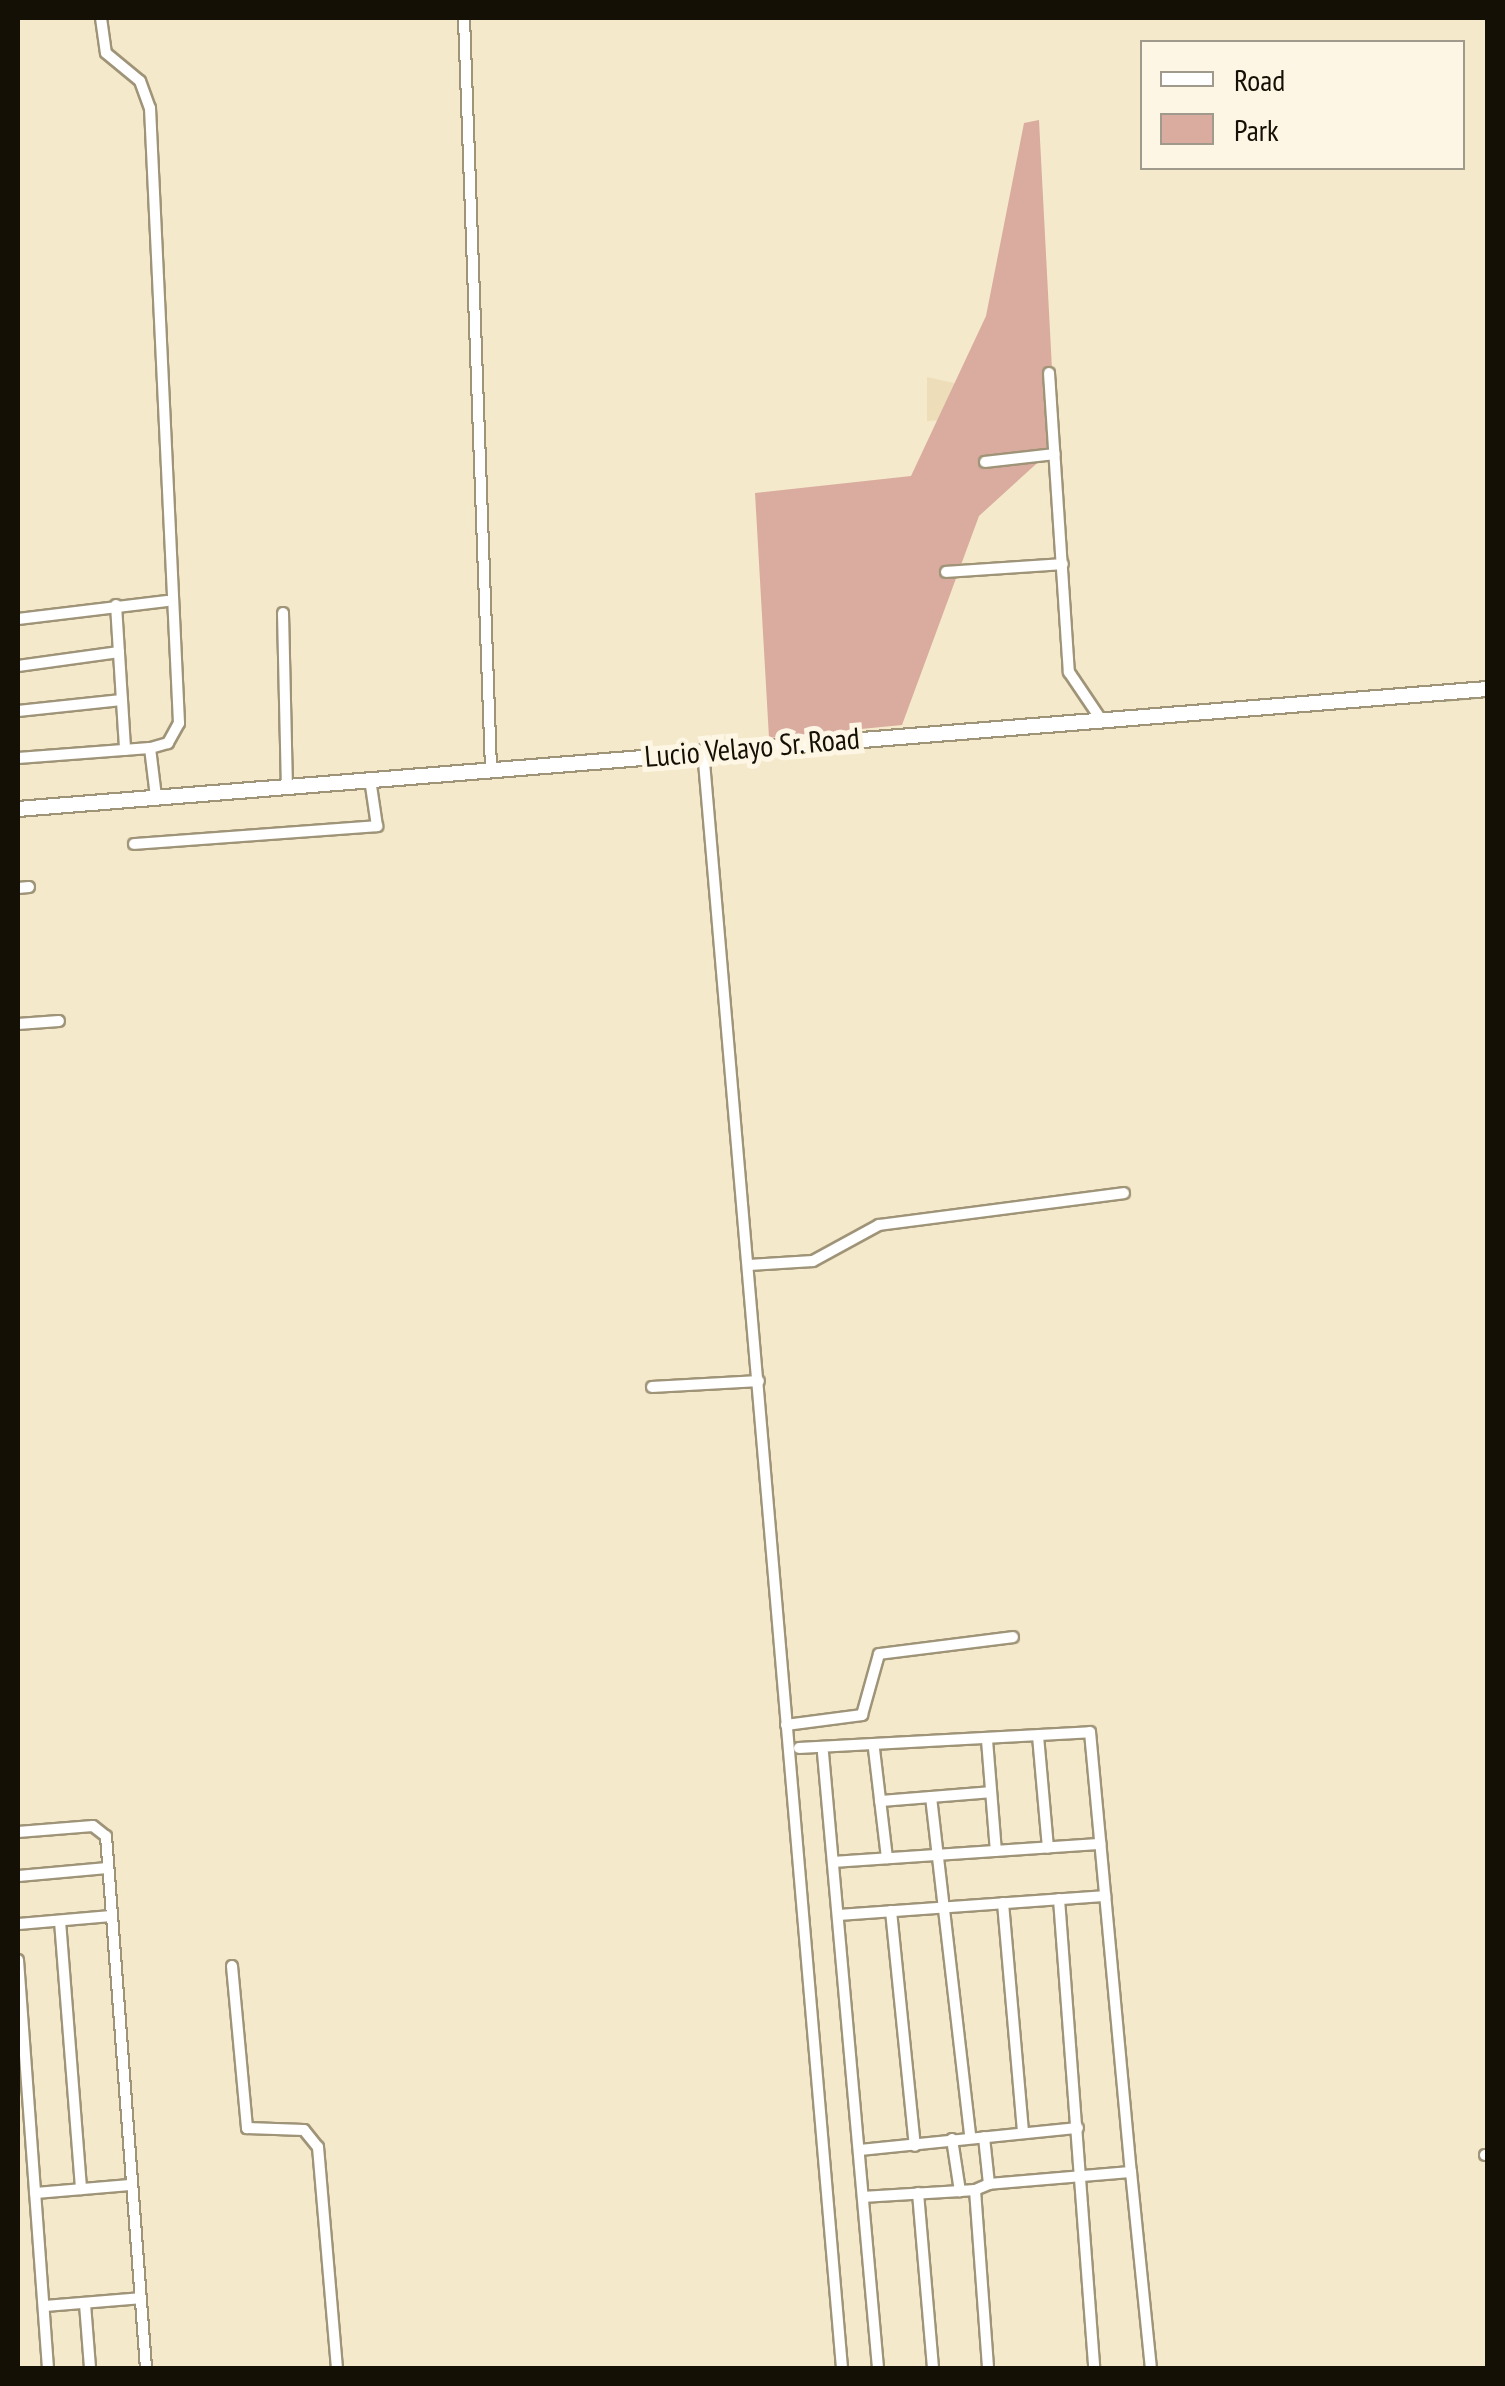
<!DOCTYPE html>
<html>
<head>
<meta charset="utf-8">
<style>
  body { margin:0 }
  #map { position:relative; width:1505px; height:2386px; overflow:hidden; background:#f5e9cb; font-family:"PT Sans Narrow",sans-serif }
  div>[style] { position:absolute }
  [style*='--x'] { left:calc(var(--x)*1px); top:calc(var(--y)*1px); width:calc(var(--w)*1px); rotate:calc(var(--a)*1deg) }
  .built>* { inset:0; background:#eddeb9 }
  .green>* { inset:0; background:#d9ac9f }
  .stream>* { height:4px; margin:-2px; padding:0 2px; transform-origin:2px; border-radius:2px; background:#93b08e }
  .roads { filter:drop-shadow(2px 0 #9f9478) drop-shadow(-2px 0 #9f9478) drop-shadow(0 2px #9f9478) drop-shadow(0 -2px #9f9478) }
  .street>* { height:10px; margin:-5px; padding:0 5px; transform-origin:5px; border-radius:5px; background:#fff }
  .secondary>* { height:14px; margin:-7px; padding:0 7px; transform-origin:7px; border-radius:7px; background:#fff }
  span { translate:-50% -50%; white-space:nowrap; text-align:center; line-height:1.15; -webkit-text-stroke:10px #fef6e5; paint-order:stroke }
  .street-label { font-size:30px; color:#141006 }
  .frame { position:absolute; inset:0; border:20px solid #141006; pointer-events:none }
  .legend { position:absolute; left:1140px; top:40px; width:325px; height:130px; box-sizing:border-box; background:#fef6e5; border:2px solid #a09a8c; margin:0; padding:12px 18px; list-style:none; font-size:30px; color:#141006 }
  .legend li { display:flex; align-items:center; gap:20px; height:50px }
  .legend b { width:50px; border:2px solid #a09a8c }
</style>
</head>
<body>
<div id="map">
  <div class="built">
    <div style="clip-path:polygon(927px 377px,963px 385px,963px 419px,927px 421px)"></div>
  </div>
  <div class="green">
    <div style="clip-path:polygon(1039px 120px,1056px 446px,979px 516px,902px 725px,769px 738px,755px 493px,911px 476px,986px 316px,1024px 123px)"></div>
  </div>
  <div class="stream">
    <div style="--x:1442;--y:700;--w:46;--a:-5"></div>
  </div>
  <div class="roads">
    <div class="street">
      <div style="--x:101;--y:18;--w:35;--a:82"></div>
      <div style="--x:106;--y:53;--w:44;--a:39.5"></div>
      <div style="--x:140;--y:81;--w:29;--a:70"></div>
      <div style="--x:150;--y:108;--w:616;--a:87.3"></div>
      <div style="--x:179;--y:723;--w:23;--a:119"></div>
      <div style="--x:168;--y:743;--w:19;--a:164"></div>
      <div style="--x:150;--y:748;--w:49;--a:83"></div>
      <div style="--x:464;--y:18;--w:751;--a:87.94"></div>
      <div style="--x:1049;--y:373;--w:300;--a:86.2"></div>
      <div style="--x:1069;--y:672;--w:55;--a:56"></div>
      <div style="--x:985;--y:462;--w:70;--a:-6.5"></div>
      <div style="--x:946;--y:572;--w:117;--a:-3.9"></div>
      <div style="--x:116;--y:605;--w:145;--a:86.4"></div>
      <div style="--x:283;--y:613;--w:173;--a:88.7"></div>
      <div style="--x:18;--y:619;--w:150;--a:-6.9"></div>
      <div style="--x:18;--y:666;--w:102;--a:-7.9"></div>
      <div style="--x:18;--y:711;--w:104;--a:-6.1"></div>
      <div style="--x:703;--y:750;--w:1624;--a:85.09"></div>
      <div style="--x:18;--y:758;--w:132;--a:-4.3"></div>
      <div style="--x:134;--y:844;--w:244;--a:-4.2"></div>
      <div style="--x:377;--y:826;--w:48;--a:-98.5"></div>
      <div style="--x:18;--y:888;--w:11;--a:-5"></div>
      <div style="--x:18;--y:1024;--w:41;--a:-4.2"></div>
      <div style="--x:749;--y:1265;--w:64;--a:-3.6"></div>
      <div style="--x:813;--y:1261;--w:75;--a:-28.6"></div>
      <div style="--x:879;--y:1225;--w:247;--a:-7.4"></div>
      <div style="--x:652;--y:1387;--w:107;--a:-3.2"></div>
      <div style="--x:786;--y:1725;--w:77;--a:-7.5"></div>
      <div style="--x:862;--y:1715;--w:63;--a:-74.4"></div>
      <div style="--x:879;--y:1654;--w:135;--a:-7.2"></div>
      <div style="--x:1038;--y:1736;--w:112;--a:84.9"></div>
      <div style="--x:987;--y:1740;--w:111;--a:85.4"></div>
      <div style="--x:799;--y:1748;--w:291;--a:-3.1"></div>
      <div style="--x:1090;--y:1732;--w:442;--a:84.7"></div>
      <div style="--x:1131;--y:2172;--w:143;--a:175.2"></div>
      <div style="--x:874;--y:1749;--w:110;--a:83.2"></div>
      <div style="--x:823;--y:1753;--w:617;--a:84.89"></div>
      <div style="--x:931;--y:1797;--w:340;--a:83.4"></div>
      <div style="--x:880;--y:1801;--w:111;--a:-4.6"></div>
      <div style="--x:18;--y:1832;--w:75;--a:-4.6"></div>
      <div style="--x:93;--y:1826;--w:16;--a:38"></div>
      <div style="--x:106;--y:1836;--w:534;--a:85.7"></div>
      <div style="--x:834;--y:1862;--w:267;--a:-3.9"></div>
      <div style="--x:18;--y:1876;--w:90;--a:-5.1"></div>
      <div style="--x:1059;--y:1899;--w:470;--a:85.7"></div>
      <div style="--x:1003;--y:1903;--w:230;--a:85"></div>
      <div style="--x:891;--y:1911;--w:236;--a:84.2"></div>
      <div style="--x:840;--y:1915;--w:266;--a:-4.1"></div>
      <div style="--x:60;--y:1921;--w:269;--a:85.5"></div>
      <div style="--x:18;--y:1924;--w:94;--a:-4.9"></div>
      <div style="--x:18;--y:1960;--w:409;--a:85.8"></div>
      <div style="--x:232;--y:1966;--w:163;--a:84.7"></div>
      <div style="--x:247;--y:2128;--w:57;--a:2"></div>
      <div style="--x:304;--y:2130;--w:22;--a:51"></div>
      <div style="--x:318;--y:2147;--w:222;--a:85.1"></div>
      <div style="--x:952;--y:2139;--w:53;--a:81.3"></div>
      <div style="--x:960;--y:2191;--w:15;--a:-4"></div>
      <div style="--x:975;--y:2190;--w:15;--a:-23"></div>
      <div style="--x:989;--y:2184;--w:47;--a:-96.1"></div>
      <div style="--x:860;--y:2150;--w:219;--a:-5.8"></div>
      <div style="--x:1485;--y:2155;--w:3;--a:0"></div>
      <div style="--x:1131;--y:2172;--w:197;--a:84.2"></div>
      <div style="--x:975;--y:2190;--w:178;--a:85.8"></div>
      <div style="--x:35;--y:2193;--w:96;--a:-4.8"></div>
      <div style="--x:918;--y:2193;--w:176;--a:85.1"></div>
      <div style="--x:863;--y:2197;--w:97;--a:-3.5"></div>
      <div style="--x:85;--y:2304;--w:64;--a:85.5"></div>
      <div style="--x:44;--y:2306;--w:97;--a:-4.7"></div>
    </div>
    <div class="secondary">
      <div style="--x:18;--y:809;--w:1475;--a:-4.67"></div>
    </div>
  </div>
  <div class="street-label">
    <span style="left:752px;top:747px;rotate:-5deg">Lucio Velayo Sr. Road</span>
  </div>
  <div class="frame"></div>
  <ul class="legend">
  <li><b style="height:12px;background:#fff"></b>Road</li>
  <li><b style="height:28px;background:#d9ac9f"></b>Park</li>
  </ul>
</div>
</body>
</html>
